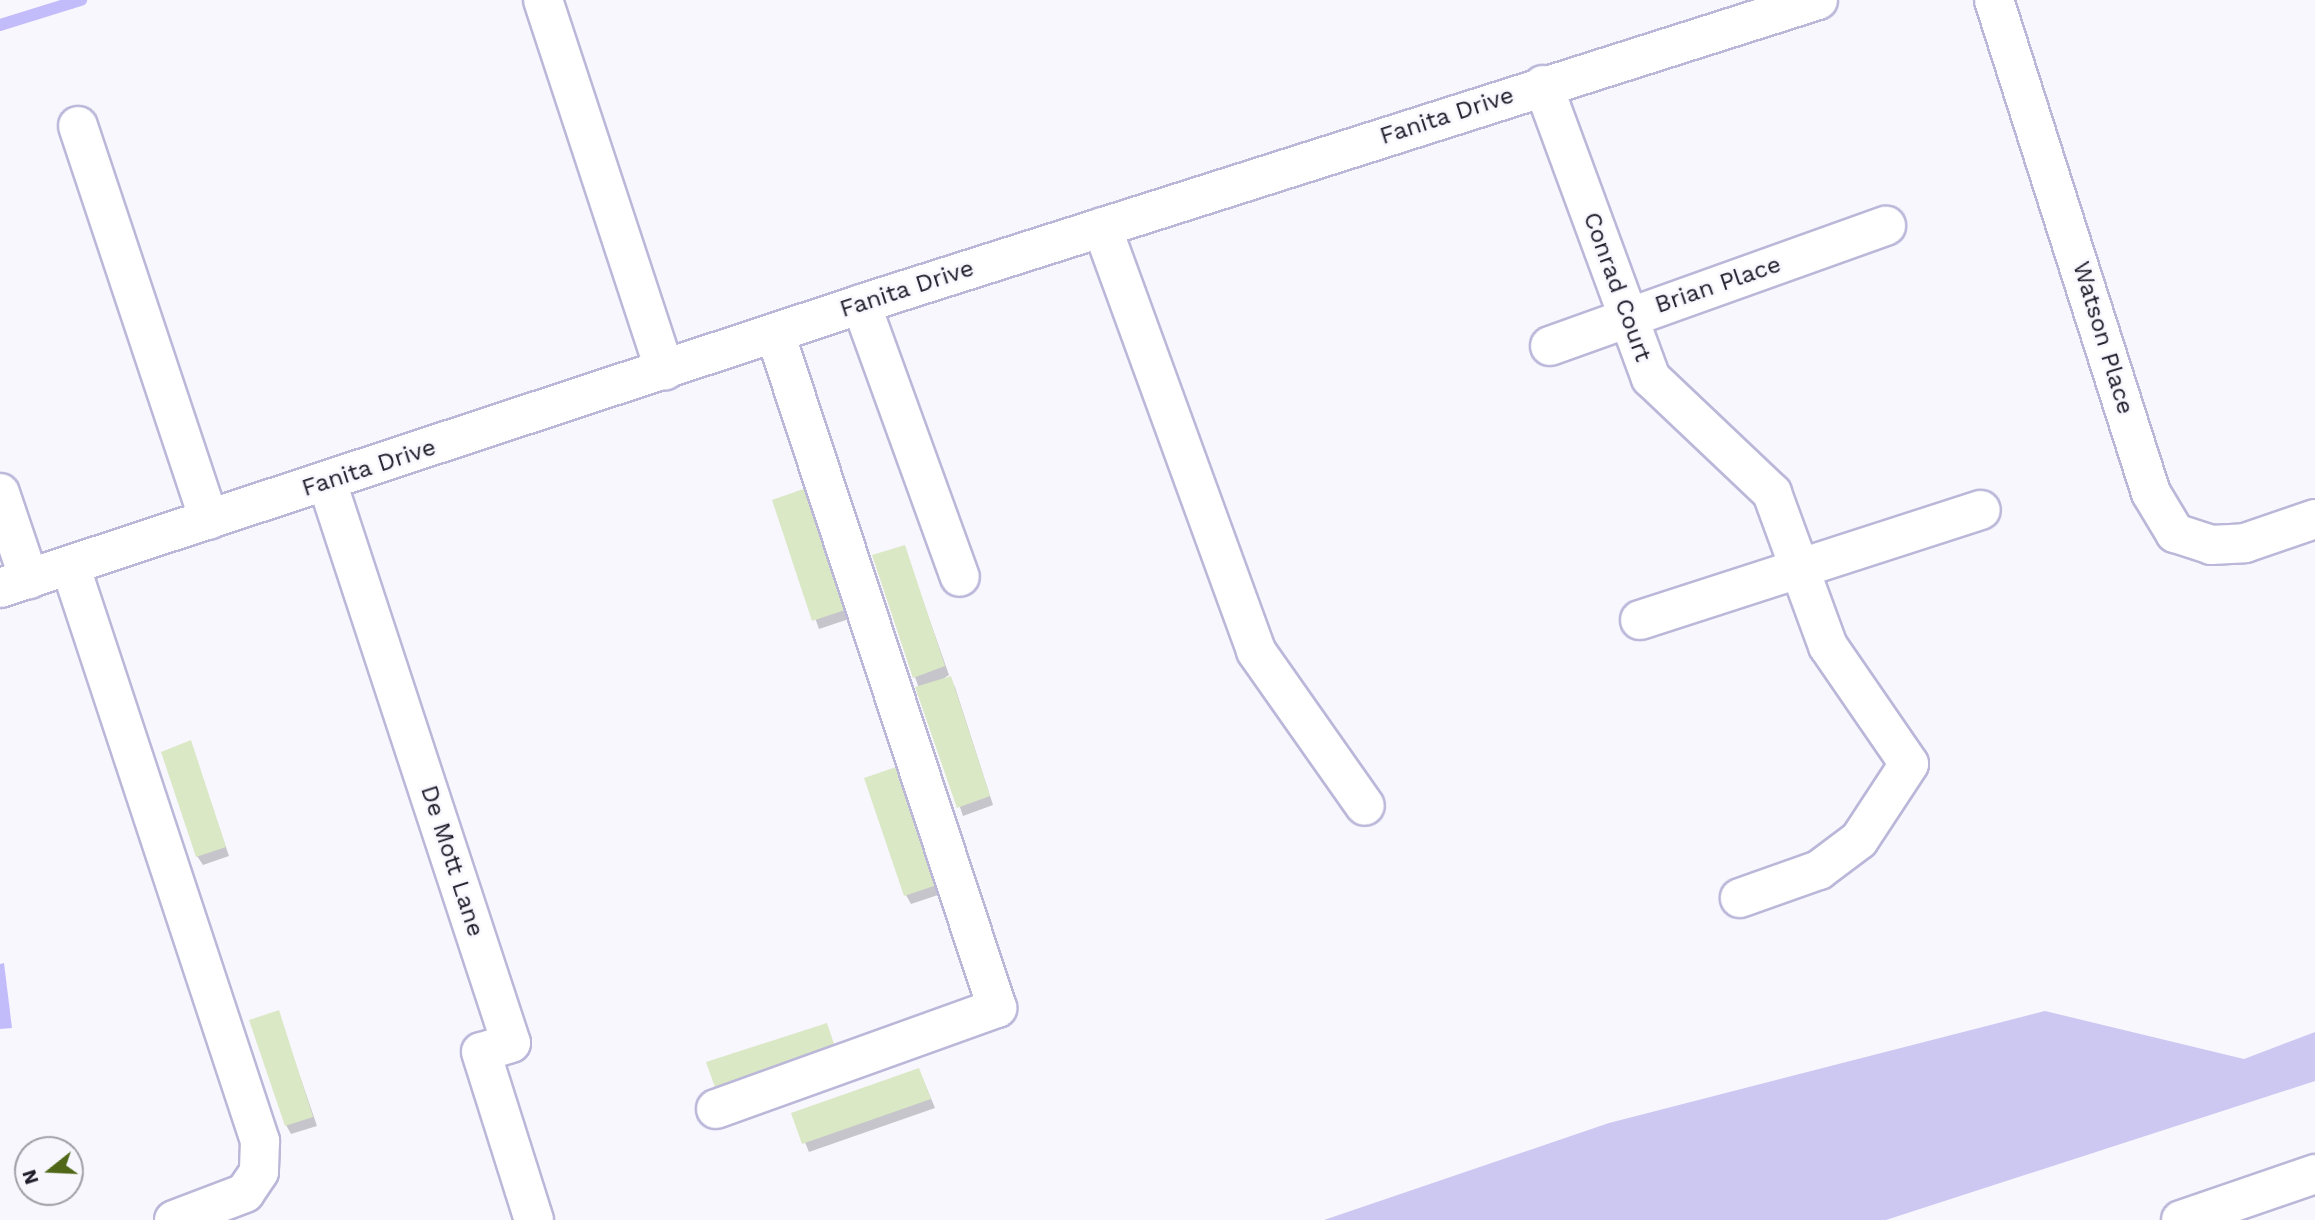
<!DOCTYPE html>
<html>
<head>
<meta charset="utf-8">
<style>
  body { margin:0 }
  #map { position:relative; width:2315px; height:1220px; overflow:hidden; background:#f8f7fe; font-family:"Work Sans",sans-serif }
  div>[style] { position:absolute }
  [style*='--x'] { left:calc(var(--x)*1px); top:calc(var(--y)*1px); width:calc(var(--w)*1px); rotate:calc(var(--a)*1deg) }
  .green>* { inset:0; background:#ccc8f2 }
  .water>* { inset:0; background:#c3bcfa }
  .shadow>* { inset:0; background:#0003 }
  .stream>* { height:12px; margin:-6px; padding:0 6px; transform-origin:6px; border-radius:6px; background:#c3bcfa }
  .building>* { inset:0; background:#dae8c5 }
  .roads { filter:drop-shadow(2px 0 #bab7d9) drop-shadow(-2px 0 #bab7d9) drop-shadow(0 2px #bab7d9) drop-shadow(0 -2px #bab7d9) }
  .minor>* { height:38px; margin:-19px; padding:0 19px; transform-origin:19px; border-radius:19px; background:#fff }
  .major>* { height:38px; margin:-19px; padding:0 19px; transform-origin:19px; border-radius:19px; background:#fff }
  .highway>* { height:38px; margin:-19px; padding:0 19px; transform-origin:19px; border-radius:19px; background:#fff }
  span { translate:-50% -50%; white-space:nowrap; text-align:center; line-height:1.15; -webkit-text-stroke:5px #f8f7fe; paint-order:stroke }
  .street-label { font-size:24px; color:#1d1c28 }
  .north { position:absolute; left:14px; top:1136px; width:70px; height:70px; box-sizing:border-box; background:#f8f7fe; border:2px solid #a09fa8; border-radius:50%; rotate:252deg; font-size:19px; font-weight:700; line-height:28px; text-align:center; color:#1d1c28 }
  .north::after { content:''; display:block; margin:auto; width:24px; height:32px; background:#4f6717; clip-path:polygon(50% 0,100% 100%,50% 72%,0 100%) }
</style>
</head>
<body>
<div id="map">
  <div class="green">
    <div style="clip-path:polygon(2045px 1011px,2244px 1059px,2315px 1032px,2315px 1081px,1886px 1220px,1324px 1220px,1609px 1123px)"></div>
  </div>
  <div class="water">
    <div style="clip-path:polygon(4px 963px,12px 1028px,0 1029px,0 964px)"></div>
  </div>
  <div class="shadow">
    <div style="clip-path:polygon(811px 499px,849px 619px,819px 629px,774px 501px)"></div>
    <div style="clip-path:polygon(904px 547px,949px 675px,938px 682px,950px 678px,955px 687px,993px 805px,963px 816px,915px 677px)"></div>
    <div style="clip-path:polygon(190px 742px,229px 856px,203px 865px,197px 856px)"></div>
    <div style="clip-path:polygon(898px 768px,941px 894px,911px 904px,906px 895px)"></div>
    <div style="clip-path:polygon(278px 1012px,317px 1126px,291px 1134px,286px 1125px)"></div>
    <div style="clip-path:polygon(923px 1079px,935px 1108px,809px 1152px,793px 1114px)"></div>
  </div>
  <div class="stream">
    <div style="--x:0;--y:25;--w:85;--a:-17.2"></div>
  </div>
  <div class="building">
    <div style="clip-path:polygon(806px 488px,845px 610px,812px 621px,772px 500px)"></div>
    <div style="clip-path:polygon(905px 545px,945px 666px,913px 678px,872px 555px)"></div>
    <div style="clip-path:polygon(951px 676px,990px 796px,957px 808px,915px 687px)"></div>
    <div style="clip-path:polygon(191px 740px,226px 847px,196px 857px,161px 752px)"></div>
    <div style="clip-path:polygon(899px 766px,937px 885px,904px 896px,864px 778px)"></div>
    <div style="clip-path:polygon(279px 1010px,313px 1117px,285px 1126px,249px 1020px)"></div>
    <div style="clip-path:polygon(827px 1023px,837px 1053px,717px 1093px,706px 1062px)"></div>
    <div style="clip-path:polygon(919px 1068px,931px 1099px,802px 1144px,791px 1113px)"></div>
  </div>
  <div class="roads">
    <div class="minor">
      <div style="--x:543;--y:0;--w:390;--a:71.8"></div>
      <div style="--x:1994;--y:0;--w:517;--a:72.34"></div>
      <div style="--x:2151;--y:493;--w:47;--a:59"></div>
      <div style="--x:2175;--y:533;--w:38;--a:18"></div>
      <div style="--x:2211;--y:545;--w:34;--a:-3"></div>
      <div style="--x:2245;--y:543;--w:74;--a:-18.9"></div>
      <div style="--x:1543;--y:85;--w:312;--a:69.8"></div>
      <div style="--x:1651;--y:378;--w:167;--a:43.5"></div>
      <div style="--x:1772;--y:493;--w:163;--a:69.9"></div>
      <div style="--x:1828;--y:646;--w:143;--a:55.5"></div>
      <div style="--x:1909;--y:764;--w:91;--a:123.3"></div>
      <div style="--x:1859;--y:840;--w:50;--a:143.1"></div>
      <div style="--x:1819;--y:870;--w:84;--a:160.5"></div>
      <div style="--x:78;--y:126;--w:415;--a:71.6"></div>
      <div style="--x:1102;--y:227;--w:451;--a:70"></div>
      <div style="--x:1256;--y:651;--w:189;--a:54.9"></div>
      <div style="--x:861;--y:304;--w:290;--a:70.1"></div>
      <div style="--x:1550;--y:346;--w:357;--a:-19.7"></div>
      <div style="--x:327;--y:482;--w:590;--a:71.84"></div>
      <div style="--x:511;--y:1043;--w:31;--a:163"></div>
      <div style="--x:481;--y:1052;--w:176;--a:72.5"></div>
      <div style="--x:0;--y:493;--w:91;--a:71.4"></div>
      <div style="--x:70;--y:565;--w:607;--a:71.74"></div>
      <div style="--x:260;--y:1141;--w:31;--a:92"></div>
      <div style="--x:259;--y:1172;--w:25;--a:124"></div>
      <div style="--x:245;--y:1193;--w:76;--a:159.2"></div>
      <div style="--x:1640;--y:620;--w:358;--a:-17.9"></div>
      <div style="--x:716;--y:1109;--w:299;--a:-19.8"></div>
      <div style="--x:997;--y:1008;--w:711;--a:-108.21"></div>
    </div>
    <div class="major">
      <div style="--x:0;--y:588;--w:930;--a:-18.24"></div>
      <div style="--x:883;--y:297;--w:981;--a:-17.62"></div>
    </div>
    <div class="highway">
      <div style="--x:2181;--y:1220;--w:142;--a:-18.9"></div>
    </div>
  </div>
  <div class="street-label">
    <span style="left:1447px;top:116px;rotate:-18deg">Fanita Drive</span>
    <span style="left:1718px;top:285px;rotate:-19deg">Brian Place</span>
    <span style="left:1617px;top:287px;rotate:70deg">Conrad Court</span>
    <span style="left:907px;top:289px;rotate:-18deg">Fanita Drive</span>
    <span style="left:2103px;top:338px;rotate:73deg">Watson Place</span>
    <span style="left:369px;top:468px;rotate:-18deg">Fanita Drive</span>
    <span style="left:452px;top:861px;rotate:72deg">De Mott Lane</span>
  </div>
  <div class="north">N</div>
</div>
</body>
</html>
